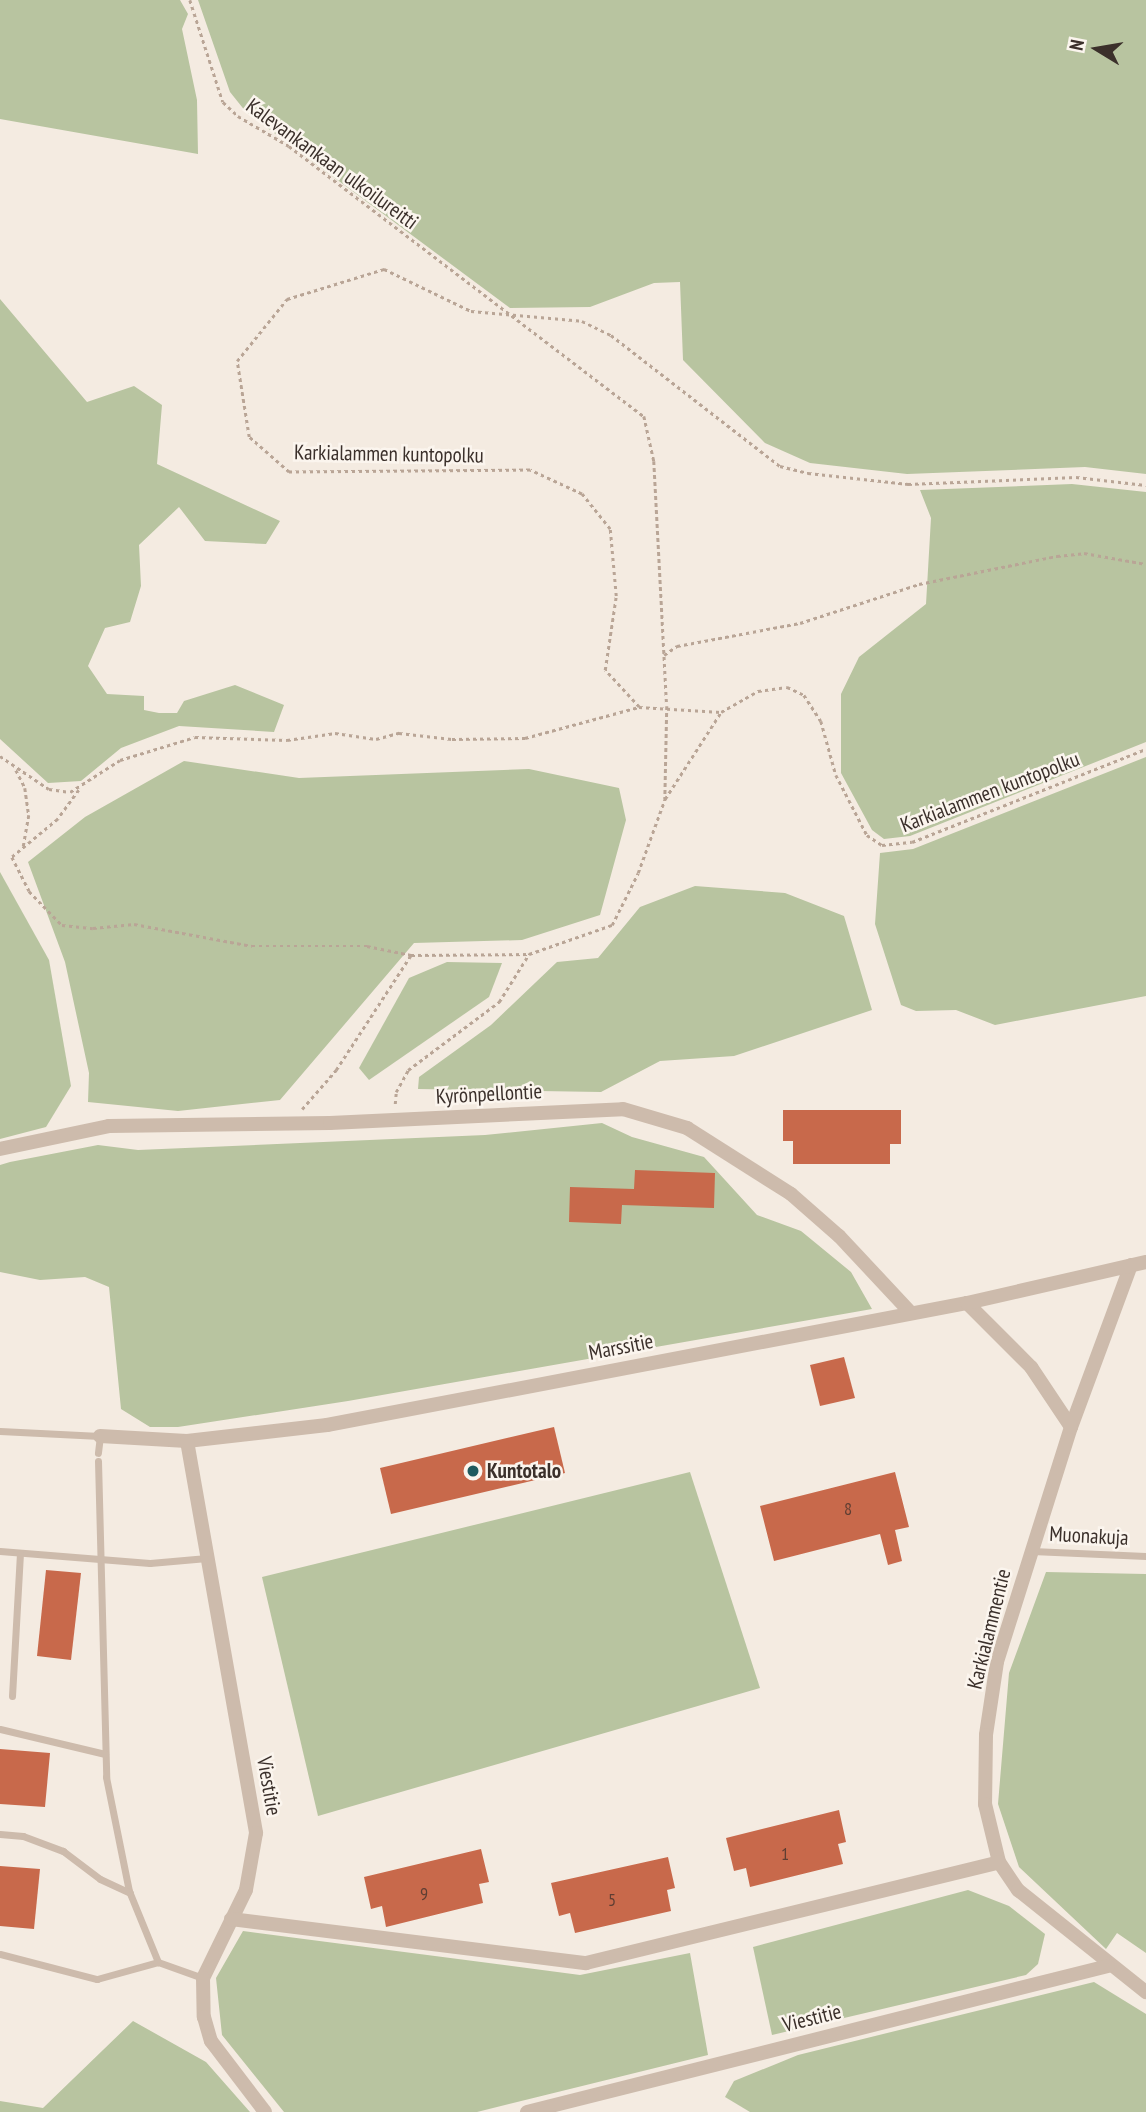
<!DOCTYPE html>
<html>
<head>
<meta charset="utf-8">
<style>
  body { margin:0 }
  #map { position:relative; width:1146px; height:2112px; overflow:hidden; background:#f4ebe1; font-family:"PT Sans Narrow",sans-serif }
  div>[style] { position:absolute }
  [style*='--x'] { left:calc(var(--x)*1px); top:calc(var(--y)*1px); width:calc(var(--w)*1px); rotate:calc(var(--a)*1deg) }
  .green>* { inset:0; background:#b8c4a0 }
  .building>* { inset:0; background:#c8694b }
  .path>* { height:2.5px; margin-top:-1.25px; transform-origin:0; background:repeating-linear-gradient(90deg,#b9a596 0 3.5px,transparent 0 7px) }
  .service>* { height:7px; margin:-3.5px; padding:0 3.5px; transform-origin:3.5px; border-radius:3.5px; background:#cdbbac }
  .minor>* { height:14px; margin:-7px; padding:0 7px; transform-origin:7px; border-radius:7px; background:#cdbbac }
  .dots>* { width:19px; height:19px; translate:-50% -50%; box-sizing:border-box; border:4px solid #fbf5ee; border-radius:50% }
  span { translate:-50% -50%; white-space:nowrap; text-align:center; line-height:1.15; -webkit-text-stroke:5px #fbf5ee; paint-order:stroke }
  .number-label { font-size:18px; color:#5e3e33 }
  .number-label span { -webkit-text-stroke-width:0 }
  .street-label { font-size:21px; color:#3b302b }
  .poi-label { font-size:21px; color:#3b302b; font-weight:700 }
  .left { translate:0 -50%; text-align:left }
  .north { position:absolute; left:1062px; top:14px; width:70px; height:70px; -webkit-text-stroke:5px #fbf5ee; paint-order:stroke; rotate:281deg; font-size:19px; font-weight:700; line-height:28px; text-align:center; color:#3b302b }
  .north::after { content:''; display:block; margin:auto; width:24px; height:32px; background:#3b302b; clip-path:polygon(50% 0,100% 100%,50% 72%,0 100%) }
</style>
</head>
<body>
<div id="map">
  <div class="green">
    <div style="clip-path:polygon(0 0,180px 0,188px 14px,182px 29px,197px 100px,198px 154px,0 119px)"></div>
    <div style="clip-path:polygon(198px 0,1146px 0,1146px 474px,1085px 467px,907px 474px,810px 463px,765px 443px,683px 360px,680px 282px,654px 283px,590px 307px,510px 308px,246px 112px,230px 92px)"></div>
    <div style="clip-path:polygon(0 299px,87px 402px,134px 386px,162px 405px,157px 464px,280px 521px,266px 544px,205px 541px,179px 507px,139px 545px,141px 586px,130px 622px,105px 628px,88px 666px,107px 694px,144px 696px,144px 710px,159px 713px,177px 713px,184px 701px,235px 685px,284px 705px,274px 732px,179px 726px,121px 748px,81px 781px,48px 783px,0 739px)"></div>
    <div style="clip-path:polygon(1072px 484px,1146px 492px,1146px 742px,910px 836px,884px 839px,872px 830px,841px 773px,841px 694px,859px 657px,926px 604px,931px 518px,920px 490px)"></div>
    <div style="clip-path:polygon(1146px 757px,1146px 996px,995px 1025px,956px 1010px,916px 1011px,901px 1005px,875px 924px,880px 853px,913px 849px)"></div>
    <div style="clip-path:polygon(184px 761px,299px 778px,529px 769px,619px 788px,626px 820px,600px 915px,522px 940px,414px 943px,280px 1100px,178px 1111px,88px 1102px,89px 1073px,65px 962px,28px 862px,85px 817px)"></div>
    <div style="clip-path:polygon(0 872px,49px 960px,71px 1086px,46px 1127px,0 1139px)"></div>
    <div style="clip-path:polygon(695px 886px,785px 893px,844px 916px,872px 1010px,734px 1056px,660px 1061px,601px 1092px,418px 1089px,419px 1077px,491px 1025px,557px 962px,598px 958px,640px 907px)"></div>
    <div style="clip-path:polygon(447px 962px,502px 963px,489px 997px,369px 1080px,359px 1068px,409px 978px)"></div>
    <div style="clip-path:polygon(602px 1123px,632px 1137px,704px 1157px,757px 1215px,801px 1231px,851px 1272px,872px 1309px,348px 1401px,178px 1427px,150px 1427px,121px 1409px,109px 1287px,85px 1277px,40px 1280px,0 1272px,0 1165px,10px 1162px,98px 1145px,138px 1150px,485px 1135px)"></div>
    <div style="clip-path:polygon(690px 1472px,760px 1688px,318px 1816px,262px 1577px)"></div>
    <div style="clip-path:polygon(1046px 1572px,1146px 1574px,1146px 1953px,1117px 1933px,1106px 1949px,1019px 1867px,998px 1804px,1009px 1673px)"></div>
    <div style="clip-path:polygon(968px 1890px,1009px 1906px,1045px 1934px,1038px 1964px,1026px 1975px,772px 2035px,753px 1947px)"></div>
    <div style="clip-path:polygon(243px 1931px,580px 1975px,690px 1953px,708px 2055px,477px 2112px,284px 2112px,222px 2035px,216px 1978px)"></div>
    <div style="clip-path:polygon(1094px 1982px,1146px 2014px,1146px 2112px,750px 2112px,725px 2097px,734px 2081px,798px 2055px)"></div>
    <div style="clip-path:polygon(133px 2021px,206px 2062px,250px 2112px,0 2112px,0 2101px,43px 2108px)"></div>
  </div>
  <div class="building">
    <div style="clip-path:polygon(783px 1110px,901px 1110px,901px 1144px,890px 1144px,890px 1164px,793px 1164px,793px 1141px,783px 1141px)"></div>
    <div style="clip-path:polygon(635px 1170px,715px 1173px,714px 1208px,622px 1205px,621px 1224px,569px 1222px,570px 1187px,634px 1189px)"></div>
    <div style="clip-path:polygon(844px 1357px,855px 1398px,820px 1406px,810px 1365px)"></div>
    <div style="clip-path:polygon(554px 1427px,565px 1473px,391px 1514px,380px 1468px)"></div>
    <div style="clip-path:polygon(895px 1472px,909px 1527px,895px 1530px,902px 1561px,888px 1565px,880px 1534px,774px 1561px,760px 1506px)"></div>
    <div style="clip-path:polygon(46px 1570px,81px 1573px,71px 1660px,37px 1656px)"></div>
    <div style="clip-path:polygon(0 1749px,50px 1753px,45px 1807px,0 1804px)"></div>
    <div style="clip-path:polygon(839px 1810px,846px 1842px,838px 1844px,843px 1864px,750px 1887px,746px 1868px,734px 1871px,726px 1838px)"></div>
    <div style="clip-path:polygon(481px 1849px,489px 1882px,479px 1884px,483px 1903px,386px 1927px,382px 1906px,371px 1909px,364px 1877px)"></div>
    <div style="clip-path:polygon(668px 1857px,675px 1888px,667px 1890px,671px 1911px,575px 1933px,570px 1913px,559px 1916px,551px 1883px)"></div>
    <div style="clip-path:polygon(0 1866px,40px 1869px,34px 1929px,0 1926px)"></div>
  </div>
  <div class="path">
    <div style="--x:190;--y:0;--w:107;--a:72.1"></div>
    <div style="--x:223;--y:102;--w:21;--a:43"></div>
    <div style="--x:238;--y:116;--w:59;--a:30.5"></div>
    <div style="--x:289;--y:146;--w:446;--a:37.3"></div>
    <div style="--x:644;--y:416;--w:46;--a:77.5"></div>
    <div style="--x:654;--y:461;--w:245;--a:87"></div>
    <div style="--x:667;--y:706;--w:93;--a:91.2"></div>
    <div style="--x:664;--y:655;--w:16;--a:-35"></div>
    <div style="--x:677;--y:646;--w:125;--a:-10.6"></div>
    <div style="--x:800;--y:623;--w:125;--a:-18.1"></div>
    <div style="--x:919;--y:584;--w:141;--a:-11.5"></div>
    <div style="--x:1057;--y:556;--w:27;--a:-6"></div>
    <div style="--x:1084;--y:553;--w:63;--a:10.1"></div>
    <div style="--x:639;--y:707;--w:50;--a:-132.6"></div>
    <div style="--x:605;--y:670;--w:75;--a:-81.5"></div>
    <div style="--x:616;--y:596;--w:67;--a:-95.1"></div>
    <div style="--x:610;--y:529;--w:45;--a:-128.7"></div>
    <div style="--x:582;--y:494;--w:57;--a:-155.2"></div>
    <div style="--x:530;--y:470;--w:241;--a:179.5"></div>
    <div style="--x:289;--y:472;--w:53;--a:-138.8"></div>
    <div style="--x:249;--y:437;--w:77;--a:-99"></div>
    <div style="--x:237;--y:361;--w:80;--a:-51.1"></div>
    <div style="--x:287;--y:299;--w:102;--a:-17.2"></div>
    <div style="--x:384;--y:269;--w:97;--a:25.8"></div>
    <div style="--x:471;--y:311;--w:111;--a:5.1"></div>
    <div style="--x:582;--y:321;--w:32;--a:26"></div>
    <div style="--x:611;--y:335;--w:214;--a:37.8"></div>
    <div style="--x:780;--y:466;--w:29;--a:14"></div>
    <div style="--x:808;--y:473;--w:101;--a:6.3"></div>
    <div style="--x:908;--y:484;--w:168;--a:-2.4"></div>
    <div style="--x:1076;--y:477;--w:70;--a:6.5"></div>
    <div style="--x:0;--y:756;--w:59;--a:34"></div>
    <div style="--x:49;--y:789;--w:21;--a:8"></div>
    <div style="--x:70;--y:792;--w:59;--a:-32.6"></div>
    <div style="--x:120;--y:760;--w:78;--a:-17"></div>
    <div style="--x:195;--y:737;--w:92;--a:1.9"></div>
    <div style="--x:287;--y:740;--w:49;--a:-8.3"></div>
    <div style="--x:335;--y:733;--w:41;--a:8.3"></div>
    <div style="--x:376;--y:739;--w:24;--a:-15"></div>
    <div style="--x:399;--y:733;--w:53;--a:6.5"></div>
    <div style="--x:452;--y:739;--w:73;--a:-0.8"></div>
    <div style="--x:525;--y:738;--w:118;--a:-15.2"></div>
    <div style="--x:639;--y:707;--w:82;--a:3.5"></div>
    <div style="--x:721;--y:712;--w:43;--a:-29.6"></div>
    <div style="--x:758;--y:691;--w:29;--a:-8"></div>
    <div style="--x:787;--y:687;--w:19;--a:25"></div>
    <div style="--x:804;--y:695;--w:31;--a:57"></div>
    <div style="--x:821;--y:721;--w:56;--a:74.5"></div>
    <div style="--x:836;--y:775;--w:68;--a:62.7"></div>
    <div style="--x:867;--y:835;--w:18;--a:34"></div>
    <div style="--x:882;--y:845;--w:30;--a:-6"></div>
    <div style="--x:912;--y:842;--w:252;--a:-21.7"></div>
    <div style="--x:16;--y:770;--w:20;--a:63"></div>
    <div style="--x:25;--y:788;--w:27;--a:82"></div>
    <div style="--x:29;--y:815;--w:34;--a:100"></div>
    <div style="--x:79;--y:790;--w:36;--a:126"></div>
    <div style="--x:58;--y:819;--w:60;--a:140.4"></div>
    <div style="--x:12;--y:857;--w:38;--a:63"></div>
    <div style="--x:29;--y:891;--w:47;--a:45.9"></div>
    <div style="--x:62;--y:925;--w:31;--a:6"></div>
    <div style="--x:93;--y:928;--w:41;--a:-5.6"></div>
    <div style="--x:134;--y:924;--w:120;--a:10.6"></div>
    <div style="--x:252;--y:946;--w:115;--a:0"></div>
    <div style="--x:367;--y:946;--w:45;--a:11.6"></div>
    <div style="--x:411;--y:955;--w:118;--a:-0.5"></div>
    <div style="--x:529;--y:954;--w:88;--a:-19.3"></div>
    <div style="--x:612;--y:925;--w:58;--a:-63.4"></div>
    <div style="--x:638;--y:873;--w:79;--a:-70"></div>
    <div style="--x:665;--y:799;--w:103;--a:-57.2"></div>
    <div style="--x:395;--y:1104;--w:12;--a:-85"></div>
    <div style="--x:396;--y:1092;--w:25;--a:-61"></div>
    <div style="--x:408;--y:1070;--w:114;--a:-36.8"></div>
    <div style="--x:499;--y:1002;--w:57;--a:-58"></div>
    <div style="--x:302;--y:1109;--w:52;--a:-48.9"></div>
    <div style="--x:336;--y:1070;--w:137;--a:-56.9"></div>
  </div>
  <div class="service">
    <div style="--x:0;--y:1431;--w:100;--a:2.9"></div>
    <div style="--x:100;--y:1436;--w:17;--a:97"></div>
    <div style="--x:98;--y:1461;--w:316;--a:88.5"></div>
    <div style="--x:106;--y:1777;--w:116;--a:78.6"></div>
    <div style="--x:129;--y:1891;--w:77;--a:67.8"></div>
    <div style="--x:158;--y:1962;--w:48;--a:19.6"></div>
    <div style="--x:0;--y:1551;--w:150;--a:4.6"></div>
    <div style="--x:150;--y:1563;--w:57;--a:-5"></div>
    <div style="--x:1032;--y:1551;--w:114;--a:2.5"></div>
    <div style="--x:12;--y:1696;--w:143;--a:-86.8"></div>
    <div style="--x:0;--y:1729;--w:108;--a:13.4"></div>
    <div style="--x:0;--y:1834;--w:23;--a:5"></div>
    <div style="--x:23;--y:1836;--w:43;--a:20.6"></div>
    <div style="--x:63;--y:1851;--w:46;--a:37.1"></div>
    <div style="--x:100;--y:1879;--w:33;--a:25"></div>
    <div style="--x:0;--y:1954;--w:100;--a:14.5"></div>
    <div style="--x:97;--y:1979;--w:63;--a:-15.6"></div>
  </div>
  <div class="minor">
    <div style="--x:0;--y:1149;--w:111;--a:-11.9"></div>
    <div style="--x:109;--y:1126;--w:221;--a:-0.8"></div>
    <div style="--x:330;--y:1123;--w:293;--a:-2.7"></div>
    <div style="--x:623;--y:1109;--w:67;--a:16.5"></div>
    <div style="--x:687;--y:1128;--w:123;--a:32.4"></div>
    <div style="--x:791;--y:1194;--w:64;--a:41.2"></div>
    <div style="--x:839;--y:1236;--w:105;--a:46.9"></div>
    <div style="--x:1131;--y:1265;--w:173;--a:110.3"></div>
    <div style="--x:1071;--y:1427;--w:246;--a:107.5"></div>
    <div style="--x:997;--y:1662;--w:74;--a:98.6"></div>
    <div style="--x:986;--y:1735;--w:69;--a:90.8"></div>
    <div style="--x:985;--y:1804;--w:60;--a:76.4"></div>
    <div style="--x:999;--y:1862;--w:34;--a:56"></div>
    <div style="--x:1018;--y:1890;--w:164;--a:38.6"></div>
    <div style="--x:967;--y:1303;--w:91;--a:45"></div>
    <div style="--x:1031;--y:1367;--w:72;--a:56.3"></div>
    <div style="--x:100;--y:1436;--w:87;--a:3.3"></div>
    <div style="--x:187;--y:1441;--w:141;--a:-6.5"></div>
    <div style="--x:327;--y:1425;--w:652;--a:-10.79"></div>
    <div style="--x:967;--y:1303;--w:184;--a:-12.9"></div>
    <div style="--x:187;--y:1441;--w:398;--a:80"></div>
    <div style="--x:256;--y:1833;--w:58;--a:100"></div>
    <div style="--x:246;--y:1890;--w:98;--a:116"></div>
    <div style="--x:203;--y:1978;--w:39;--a:89"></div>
    <div style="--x:204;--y:2017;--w:25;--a:74"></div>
    <div style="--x:211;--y:2041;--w:89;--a:52.7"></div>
    <div style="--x:231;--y:1919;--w:358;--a:7.1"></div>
    <div style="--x:586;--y:1963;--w:425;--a:-13.7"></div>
    <div style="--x:527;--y:2112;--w:599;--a:-14.11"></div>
  </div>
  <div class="dots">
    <div style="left:473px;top:1471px;background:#1f5a5e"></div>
  </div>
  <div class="number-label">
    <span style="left:848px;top:1509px">8</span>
    <span style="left:785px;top:1854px">1</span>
    <span style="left:424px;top:1894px">9</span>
    <span style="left:612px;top:1900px">5</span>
  </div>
  <div class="street-label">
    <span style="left:332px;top:164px;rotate:36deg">Kalevankankaan ulkoilureitti</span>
    <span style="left:389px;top:454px;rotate:1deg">Karkialammen kuntopolku</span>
    <span style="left:990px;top:792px;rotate:-21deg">Karkialammen kuntopolku</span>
    <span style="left:489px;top:1094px;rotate:-3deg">Kyrönpellontie</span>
    <span style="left:621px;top:1347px;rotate:-11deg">Marssitie</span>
    <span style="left:1089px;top:1536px;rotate:3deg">Muonakuja</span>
    <span style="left:989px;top:1629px;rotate:-76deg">Karkialammentie</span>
    <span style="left:269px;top:1786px;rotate:80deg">Viestitie</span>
    <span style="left:812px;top:2018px;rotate:-14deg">Viestitie</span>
  </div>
  <div class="poi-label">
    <span class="left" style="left:487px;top:1471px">Kuntotalo</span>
  </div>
  <div class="north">N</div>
</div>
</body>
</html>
